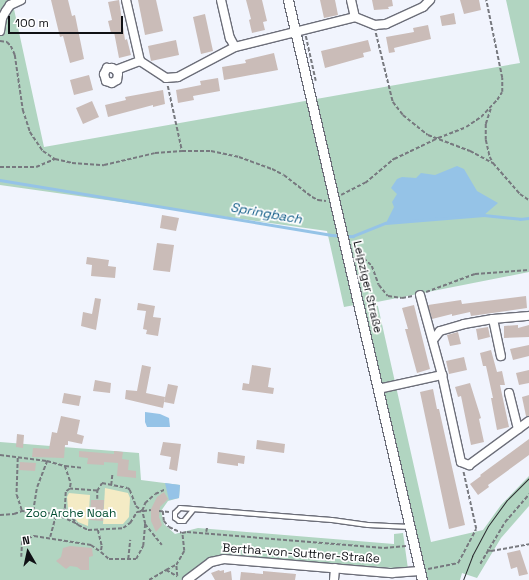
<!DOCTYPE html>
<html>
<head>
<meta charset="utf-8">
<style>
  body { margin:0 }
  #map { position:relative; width:529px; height:580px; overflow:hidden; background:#f1f4fd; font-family:"Space Grotesk",sans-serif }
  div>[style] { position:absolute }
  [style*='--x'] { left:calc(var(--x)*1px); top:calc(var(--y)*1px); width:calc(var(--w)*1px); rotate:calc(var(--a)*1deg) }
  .green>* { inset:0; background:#b1d5c1 }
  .sand>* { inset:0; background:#f4ebc5 }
  .water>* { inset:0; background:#95c3e7 }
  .stream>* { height:2.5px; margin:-1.25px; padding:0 1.25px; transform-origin:1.25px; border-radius:1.25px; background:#95c3e7 }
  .building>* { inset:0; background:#cabcb8 }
  .path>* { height:1.5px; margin-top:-0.75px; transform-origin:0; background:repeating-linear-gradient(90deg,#77797f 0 4px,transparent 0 6px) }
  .roads { filter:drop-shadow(1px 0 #6c6e79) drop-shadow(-1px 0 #6c6e79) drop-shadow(0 1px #6c6e79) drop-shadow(0 -1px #6c6e79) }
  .service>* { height:4px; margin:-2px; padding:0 2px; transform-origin:2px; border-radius:2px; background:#fff }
  .minor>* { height:8px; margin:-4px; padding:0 4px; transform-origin:4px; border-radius:4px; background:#fff }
  .tertiary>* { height:9px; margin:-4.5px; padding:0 4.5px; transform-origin:4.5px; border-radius:4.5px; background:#fff }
  .tram>* { height:1px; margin:-0.5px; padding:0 0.5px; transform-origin:0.5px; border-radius:0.5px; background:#2a2b2f }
  span { translate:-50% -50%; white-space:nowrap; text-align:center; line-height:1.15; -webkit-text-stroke:3.5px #fff; paint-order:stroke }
  .street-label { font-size:12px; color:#101115 }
  .park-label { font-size:12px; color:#054e33 }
  .water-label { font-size:13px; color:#055481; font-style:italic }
  .north { position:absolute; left:8px; top:532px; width:40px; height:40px; -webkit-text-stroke:3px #fff; paint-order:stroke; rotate:351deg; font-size:11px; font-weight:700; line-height:16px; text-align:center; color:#101115 }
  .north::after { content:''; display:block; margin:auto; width:14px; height:18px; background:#101115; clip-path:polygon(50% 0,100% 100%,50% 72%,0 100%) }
  .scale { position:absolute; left:8px; top:16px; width:115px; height:18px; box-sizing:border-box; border:2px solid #101115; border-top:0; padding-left:5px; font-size:12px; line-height:14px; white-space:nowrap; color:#101115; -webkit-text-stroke:3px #fff; paint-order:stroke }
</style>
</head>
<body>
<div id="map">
  <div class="green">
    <div style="clip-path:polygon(0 0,12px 0,44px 147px,520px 63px,506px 0,529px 0,529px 272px,377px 302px,431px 542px,483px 530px,501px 505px,529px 476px,529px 506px,501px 538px,477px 578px,462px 573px,460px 580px,418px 580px,360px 304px,344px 307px,327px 231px,0 185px)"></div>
    <div style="clip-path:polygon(0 442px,139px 453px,141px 480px,180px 485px,179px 498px,168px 501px,161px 511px,164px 524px,175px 534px,198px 528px,394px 544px,394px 534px,403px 533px,408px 569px,222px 556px,208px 560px,181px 580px,0 580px)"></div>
  </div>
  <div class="sand">
    <div style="clip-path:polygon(105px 488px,128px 493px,130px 498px,129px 517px,123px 524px,103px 524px)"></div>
    <div style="clip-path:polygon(69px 493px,90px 495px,88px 526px,78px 522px,68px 509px,67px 497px)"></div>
  </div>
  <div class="water">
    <div style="clip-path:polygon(457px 166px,464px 169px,477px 191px,498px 203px,484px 215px,386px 223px,394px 207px,392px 202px,397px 194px,391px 188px,397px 179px,402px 177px,416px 178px,421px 173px,435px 175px)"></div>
    <div style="clip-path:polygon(145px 412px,160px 414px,169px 418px,170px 427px,147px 427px,145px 422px)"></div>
    <div style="clip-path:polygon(165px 483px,180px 485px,179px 498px,169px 500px)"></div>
  </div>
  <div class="stream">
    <div style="--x:0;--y:180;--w:336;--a:9.4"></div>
    <div style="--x:331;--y:235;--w:22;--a:3"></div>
    <div style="--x:353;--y:236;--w:35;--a:-22"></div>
    <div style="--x:386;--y:223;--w:98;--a:-4.7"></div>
    <div style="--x:484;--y:215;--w:36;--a:6"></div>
    <div style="--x:520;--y:219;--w:9;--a:-6"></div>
  </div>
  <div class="building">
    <div style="clip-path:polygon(51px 0,68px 0,72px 16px,75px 15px,84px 59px,70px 63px,63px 36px,60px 37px)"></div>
    <div style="clip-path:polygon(119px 0,125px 40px,127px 39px,131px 55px,119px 58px,114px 32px,111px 33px,108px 21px,112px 20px,108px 2px)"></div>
    <div style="clip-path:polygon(138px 0,156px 0,163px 31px,145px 35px)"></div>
    <div style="clip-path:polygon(246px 0,262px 0,267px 21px,263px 22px,265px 30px,252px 33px,249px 20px,251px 19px)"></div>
    <div style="clip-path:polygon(320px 0,335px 0,338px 15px,324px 18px)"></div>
    <div style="clip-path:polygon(372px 0,392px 0,393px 6px,388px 7px,389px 9px,374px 10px)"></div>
    <div style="clip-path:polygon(460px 0,479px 0,481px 10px,464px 14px)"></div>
    <div style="clip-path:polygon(454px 13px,456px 24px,442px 26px,440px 16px)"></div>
    <div style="clip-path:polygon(205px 14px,213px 51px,201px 54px,193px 17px)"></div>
    <div style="clip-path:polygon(428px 25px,431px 39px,394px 48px,395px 52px,389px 53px,386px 37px,414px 32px,413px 28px)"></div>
    <div style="clip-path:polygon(176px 40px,179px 55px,151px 61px,148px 46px)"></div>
    <div style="clip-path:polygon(368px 40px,371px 51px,363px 53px,364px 57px,325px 68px,321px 51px)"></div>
    <div style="clip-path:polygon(274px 53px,278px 70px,224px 80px,222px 67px,246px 63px,245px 60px)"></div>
    <div style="clip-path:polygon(89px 75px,93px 90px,74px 95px,70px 80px)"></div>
    <div style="clip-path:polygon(218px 78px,220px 91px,193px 96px,194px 100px,178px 103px,176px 90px,201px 85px,200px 81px)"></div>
    <div style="clip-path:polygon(163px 90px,165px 104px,153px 107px,153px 105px,108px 117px,105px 105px,126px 100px,125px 97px)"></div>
    <div style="clip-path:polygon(92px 101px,99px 117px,83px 124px,76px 108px)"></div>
    <div style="clip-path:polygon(162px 215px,179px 218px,176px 231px,160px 228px)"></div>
    <div style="clip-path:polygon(157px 243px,174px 245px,170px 272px,153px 270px)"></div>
    <div style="clip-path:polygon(87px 257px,109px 260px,108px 266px,116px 267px,115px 278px,91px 276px,92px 265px,86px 264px)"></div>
    <div style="clip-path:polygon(526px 296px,527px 308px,471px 316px,470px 312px,452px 316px,452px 314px,432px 319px,428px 305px,461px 300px,462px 304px)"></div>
    <div style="clip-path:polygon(95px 298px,101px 299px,96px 330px,81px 326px,83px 312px,92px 314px)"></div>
    <div style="clip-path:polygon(138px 303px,155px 306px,153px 317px,161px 318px,158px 336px,146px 334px,147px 330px,143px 329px,146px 311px,137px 310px)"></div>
    <div style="clip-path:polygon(414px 305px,430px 369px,417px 373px,405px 329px,408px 329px,402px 308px)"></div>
    <div style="clip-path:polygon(518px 325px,518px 328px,529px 325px,529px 337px,504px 338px,504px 326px)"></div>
    <div style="clip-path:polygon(488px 327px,490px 337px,478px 340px,476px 329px)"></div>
    <div style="clip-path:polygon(458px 332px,461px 344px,450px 346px,447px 335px)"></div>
    <div style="clip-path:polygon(529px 345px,529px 356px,513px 360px,510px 349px)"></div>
    <div style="clip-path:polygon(491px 350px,497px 372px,502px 371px,505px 385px,500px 385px,509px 427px,497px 430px,491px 398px,493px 398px,486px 366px,483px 366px,480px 353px)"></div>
    <div style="clip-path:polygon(464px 357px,467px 370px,449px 374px,446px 361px)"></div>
    <div style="clip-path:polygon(142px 365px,151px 367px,146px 393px,165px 397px,163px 408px,125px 399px,126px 390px,137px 391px)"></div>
    <div style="clip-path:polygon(252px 365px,271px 368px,268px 387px,274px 388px,273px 394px,242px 390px,243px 383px,249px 384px)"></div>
    <div style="clip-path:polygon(529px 370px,529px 383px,519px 385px,516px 373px)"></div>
    <div style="clip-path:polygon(95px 380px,111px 383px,110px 393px,93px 391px)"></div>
    <div style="clip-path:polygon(470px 383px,481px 418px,479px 419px,484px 442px,471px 445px,461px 396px,458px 397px,455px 387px)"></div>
    <div style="clip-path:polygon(168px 384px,178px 386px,174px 404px,164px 402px)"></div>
    <div style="clip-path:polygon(433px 389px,437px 409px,439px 409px,465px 525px,449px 529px,420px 392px)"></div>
    <div style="clip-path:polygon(64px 393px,81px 396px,79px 406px,62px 403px)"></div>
    <div style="clip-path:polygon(529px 395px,529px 416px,526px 416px,522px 397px)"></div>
    <div style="clip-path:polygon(61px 416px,80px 420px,77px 434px,84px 436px,82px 444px,68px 441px,68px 445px,65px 445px,64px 458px,32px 457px,33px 448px,49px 449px,52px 432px,57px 433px)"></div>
    <div style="clip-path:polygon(17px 434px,24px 435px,23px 448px,16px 447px)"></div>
    <div style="clip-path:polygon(529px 439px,529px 455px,488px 485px,489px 487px,478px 495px,470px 484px,481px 476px,480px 475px)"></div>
    <div style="clip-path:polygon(257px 440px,285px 444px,284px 453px,256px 449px)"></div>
    <div style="clip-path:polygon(163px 442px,181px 444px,177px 471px,169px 469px,171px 457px,160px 455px)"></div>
    <div style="clip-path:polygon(79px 451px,114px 454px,114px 451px,123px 452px,122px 459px,129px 460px,128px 470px,136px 471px,136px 478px,117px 476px,118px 463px,104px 462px,104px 465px,87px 464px,88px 458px,79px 457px)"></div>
    <div style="clip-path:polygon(218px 452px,245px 456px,244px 464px,238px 463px,238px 466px,217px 463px)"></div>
    <div style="clip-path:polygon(20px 462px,36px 463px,35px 471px,19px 470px)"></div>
    <div style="clip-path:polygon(164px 492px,168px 499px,160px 507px,159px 517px,162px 525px,156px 532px,151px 521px,151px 509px,157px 497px)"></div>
    <div style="clip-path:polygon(91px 500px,104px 500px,103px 521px,90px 520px)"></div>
    <div style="clip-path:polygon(70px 546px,92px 548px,93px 556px,89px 557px,89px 570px,81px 570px,77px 567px,70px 566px,66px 569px,56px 561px,61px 557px,63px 548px)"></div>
    <div style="clip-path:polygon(520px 550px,528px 574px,519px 576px,517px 567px,511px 569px,507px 553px)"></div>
    <div style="clip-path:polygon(219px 570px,220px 571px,224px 570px,224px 573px,231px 571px,232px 580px,215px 580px,211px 573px)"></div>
    <div style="clip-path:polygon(263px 571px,296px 574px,295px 580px,240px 580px,241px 572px,263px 574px)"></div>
  </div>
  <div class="path">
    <div style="--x:376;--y:33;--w:71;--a:76.2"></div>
    <div style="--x:393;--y:102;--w:16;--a:52"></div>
    <div style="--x:403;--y:115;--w:32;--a:39"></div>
    <div style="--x:428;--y:135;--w:45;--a:20.9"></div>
    <div style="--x:470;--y:151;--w:26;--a:28"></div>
    <div style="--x:306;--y:36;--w:46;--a:77.5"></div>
    <div style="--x:0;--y:41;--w:7;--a:8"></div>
    <div style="--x:7;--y:42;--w:6;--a:45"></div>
    <div style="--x:11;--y:46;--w:10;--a:66"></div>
    <div style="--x:15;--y:55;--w:56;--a:81.7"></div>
    <div style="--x:23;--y:110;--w:23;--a:72"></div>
    <div style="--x:30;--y:132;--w:23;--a:56"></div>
    <div style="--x:43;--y:151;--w:14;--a:34"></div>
    <div style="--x:168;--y:86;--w:66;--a:77.7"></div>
    <div style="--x:491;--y:109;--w:16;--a:108"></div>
    <div style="--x:486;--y:124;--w:16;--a:90"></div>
    <div style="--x:486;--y:140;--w:17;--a:77"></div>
    <div style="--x:490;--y:157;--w:7;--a:63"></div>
    <div style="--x:493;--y:163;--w:41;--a:48.9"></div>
    <div style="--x:520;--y:194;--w:11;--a:34"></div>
    <div style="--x:0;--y:167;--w:36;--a:0"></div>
    <div style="--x:36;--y:167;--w:21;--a:-23"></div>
    <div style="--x:55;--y:159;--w:17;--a:13"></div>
    <div style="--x:72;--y:163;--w:32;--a:4"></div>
    <div style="--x:104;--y:165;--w:52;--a:-13.2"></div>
    <div style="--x:155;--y:153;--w:27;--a:-4"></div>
    <div style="--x:182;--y:151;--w:29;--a:0"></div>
    <div style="--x:211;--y:151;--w:29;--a:12"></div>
    <div style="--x:239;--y:157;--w:35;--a:20"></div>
    <div style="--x:272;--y:169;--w:13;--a:27"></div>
    <div style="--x:284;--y:175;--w:36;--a:38"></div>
    <div style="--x:312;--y:197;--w:7;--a:27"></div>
    <div style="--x:318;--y:200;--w:8;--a:7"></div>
    <div style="--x:341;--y:195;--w:27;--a:-27"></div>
    <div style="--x:365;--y:183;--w:38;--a:-40"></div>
    <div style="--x:394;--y:159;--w:49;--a:-25.5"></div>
    <div style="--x:438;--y:138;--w:30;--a:-21"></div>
    <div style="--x:466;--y:127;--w:18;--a:-34"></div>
    <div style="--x:481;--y:117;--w:23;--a:-47"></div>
    <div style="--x:497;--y:100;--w:9;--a:-58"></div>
    <div style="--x:502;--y:92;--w:14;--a:-90"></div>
    <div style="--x:502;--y:78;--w:80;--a:-101.6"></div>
    <div style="--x:355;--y:250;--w:23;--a:43"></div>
    <div style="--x:372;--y:266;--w:20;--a:70"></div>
    <div style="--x:379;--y:285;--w:14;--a:51"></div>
    <div style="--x:388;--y:296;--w:14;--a:8"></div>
    <div style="--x:402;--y:298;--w:11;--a:-10"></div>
    <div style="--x:426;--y:292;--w:52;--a:-20.2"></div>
    <div style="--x:475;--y:274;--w:54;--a:-4.2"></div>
    <div style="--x:0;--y:455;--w:47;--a:7.3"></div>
    <div style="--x:47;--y:461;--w:19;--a:16"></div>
    <div style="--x:65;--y:466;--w:18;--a:71"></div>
    <div style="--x:71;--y:483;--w:6;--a:99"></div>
    <div style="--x:18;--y:458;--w:37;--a:92"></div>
    <div style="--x:17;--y:495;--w:16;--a:72"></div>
    <div style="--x:65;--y:466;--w:18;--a:6"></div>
    <div style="--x:111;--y:485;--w:10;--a:-84"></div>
    <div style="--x:97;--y:491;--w:27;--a:-176"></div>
    <div style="--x:70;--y:489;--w:5;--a:143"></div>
    <div style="--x:66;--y:492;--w:17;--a:93"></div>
    <div style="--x:65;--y:509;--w:21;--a:51"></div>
    <div style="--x:78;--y:525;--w:11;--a:27"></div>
    <div style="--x:88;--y:530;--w:35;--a:-3"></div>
    <div style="--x:123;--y:528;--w:9;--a:-36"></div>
    <div style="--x:130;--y:523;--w:13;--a:-58"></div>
    <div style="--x:137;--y:512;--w:14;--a:-8"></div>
    <div style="--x:97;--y:499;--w:8;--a:-90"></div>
    <div style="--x:97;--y:491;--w:9;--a:-58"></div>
    <div style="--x:102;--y:483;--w:26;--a:11"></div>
    <div style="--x:128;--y:488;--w:3;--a:45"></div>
    <div style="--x:130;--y:490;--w:17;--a:69"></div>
    <div style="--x:136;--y:506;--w:8;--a:40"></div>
    <div style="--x:33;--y:511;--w:24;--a:-81"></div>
    <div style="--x:37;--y:487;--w:28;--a:-69"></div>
    <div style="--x:159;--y:511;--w:10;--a:6"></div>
    <div style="--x:163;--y:511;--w:10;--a:84"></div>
    <div style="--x:164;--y:521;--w:8;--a:50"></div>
    <div style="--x:169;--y:527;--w:14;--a:25"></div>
    <div style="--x:0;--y:515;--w:14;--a:-4"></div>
    <div style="--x:14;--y:514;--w:9;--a:-21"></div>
    <div style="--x:22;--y:511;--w:34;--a:5"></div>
    <div style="--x:56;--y:514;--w:10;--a:-29"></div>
    <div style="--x:145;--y:524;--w:27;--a:51"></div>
    <div style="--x:98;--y:530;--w:16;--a:76"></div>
    <div style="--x:102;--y:546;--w:6;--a:99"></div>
    <div style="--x:101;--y:552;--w:11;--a:41"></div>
    <div style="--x:109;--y:559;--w:27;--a:0"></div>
    <div style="--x:136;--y:559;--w:15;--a:-62"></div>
    <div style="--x:143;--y:546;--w:22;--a:-85"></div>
    <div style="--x:145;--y:524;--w:13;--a:-103"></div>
    <div style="--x:142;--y:511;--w:9;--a:-69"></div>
    <div style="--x:145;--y:503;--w:13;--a:-42"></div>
    <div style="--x:155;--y:494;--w:10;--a:-24"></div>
    <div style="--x:206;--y:532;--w:5;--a:-79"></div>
    <div style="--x:50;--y:537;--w:24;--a:-75"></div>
    <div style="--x:56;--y:514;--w:23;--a:25"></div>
    <div style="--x:487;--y:550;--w:4;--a:14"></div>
    <div style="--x:491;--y:551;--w:39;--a:-10"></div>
    <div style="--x:21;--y:557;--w:17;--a:-87"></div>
    <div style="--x:22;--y:540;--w:13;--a:-18"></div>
    <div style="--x:34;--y:536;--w:58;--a:9"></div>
    <div style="--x:91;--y:545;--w:12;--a:35"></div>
    <div style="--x:128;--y:559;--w:19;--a:-84"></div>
    <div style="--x:480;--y:564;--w:49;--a:-59.2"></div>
    <div style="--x:505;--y:522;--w:37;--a:-49"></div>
    <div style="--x:428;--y:569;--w:31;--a:-11"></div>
    <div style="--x:458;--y:563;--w:38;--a:-62"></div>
    <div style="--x:476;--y:529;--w:59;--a:-102.6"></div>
    <div style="--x:166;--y:570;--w:11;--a:-27"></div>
    <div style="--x:149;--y:580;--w:20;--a:-30"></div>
    <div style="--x:166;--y:570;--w:13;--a:29"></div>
    <div style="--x:177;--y:576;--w:11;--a:-95"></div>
    <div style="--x:176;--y:565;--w:16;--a:-60"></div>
    <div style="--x:184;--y:551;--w:18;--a:-96"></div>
    <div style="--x:182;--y:533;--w:5;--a:-11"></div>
    <div style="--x:187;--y:532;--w:198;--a:4.6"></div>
    <div style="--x:384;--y:548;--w:22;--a:-5"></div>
  </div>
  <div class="roads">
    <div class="service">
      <div style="--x:193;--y:510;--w:14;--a:129"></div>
      <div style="--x:184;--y:521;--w:5;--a:180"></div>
      <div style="--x:179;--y:521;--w:5;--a:-143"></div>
      <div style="--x:175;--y:518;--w:5;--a:-90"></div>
      <div style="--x:175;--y:513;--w:7;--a:-45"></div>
      <div style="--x:180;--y:508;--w:152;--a:4.5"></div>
      <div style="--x:332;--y:520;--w:36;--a:8"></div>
      <div style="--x:368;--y:525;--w:42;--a:2.7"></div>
    </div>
    <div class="minor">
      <div style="--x:126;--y:0;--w:63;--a:77.1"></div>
      <div style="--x:221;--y:0;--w:39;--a:77"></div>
      <div style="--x:230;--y:38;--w:10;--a:61"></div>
      <div style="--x:351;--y:0;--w:17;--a:77"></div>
      <div style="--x:0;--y:31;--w:13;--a:-81"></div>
      <div style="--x:2;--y:18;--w:8;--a:-60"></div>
      <div style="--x:6;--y:11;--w:7;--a:-56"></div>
      <div style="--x:10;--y:5;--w:12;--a:-24"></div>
      <div style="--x:116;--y:70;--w:4;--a:63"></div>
      <div style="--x:118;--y:74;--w:6;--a:99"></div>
      <div style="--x:117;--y:80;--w:6;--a:149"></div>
      <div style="--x:112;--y:83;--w:6;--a:-162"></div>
      <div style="--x:106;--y:81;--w:7;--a:-106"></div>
      <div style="--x:104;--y:74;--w:7;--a:-63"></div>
      <div style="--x:107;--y:68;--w:5;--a:0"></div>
      <div style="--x:112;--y:68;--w:4;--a:27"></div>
      <div style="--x:116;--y:70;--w:26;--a:-21"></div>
      <div style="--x:140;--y:61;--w:31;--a:33"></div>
      <div style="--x:166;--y:78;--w:12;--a:-5"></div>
      <div style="--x:178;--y:77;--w:64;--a:-27.8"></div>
      <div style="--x:235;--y:47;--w:124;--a:-14"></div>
      <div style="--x:355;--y:17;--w:22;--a:22"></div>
      <div style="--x:375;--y:25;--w:11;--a:-5"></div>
      <div style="--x:386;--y:24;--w:41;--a:-24.7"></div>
      <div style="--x:423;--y:7;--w:10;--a:-45"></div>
      <div style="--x:420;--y:295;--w:83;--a:74.6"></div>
      <div style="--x:442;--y:375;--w:89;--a:77.7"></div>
      <div style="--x:461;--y:462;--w:9;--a:21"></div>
      <div style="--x:469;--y:465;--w:74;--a:-36.3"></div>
      <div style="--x:493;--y:319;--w:38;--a:78"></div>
      <div style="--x:433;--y:340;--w:11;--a:-52"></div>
      <div style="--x:440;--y:331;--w:25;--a:-16"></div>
      <div style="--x:464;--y:324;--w:29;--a:-10"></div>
      <div style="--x:493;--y:319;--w:36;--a:-5"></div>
      <div style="--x:378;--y:389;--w:66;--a:-12.3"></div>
      <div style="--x:509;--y:393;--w:37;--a:76"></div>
      <div style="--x:187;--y:580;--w:30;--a:-37"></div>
      <div style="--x:211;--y:562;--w:13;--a:-13"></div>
      <div style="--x:224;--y:559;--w:169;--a:4.8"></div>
      <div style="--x:392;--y:573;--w:28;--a:-4"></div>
      <div style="--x:334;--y:580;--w:12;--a:-85"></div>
    </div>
    <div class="tertiary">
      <div style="--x:288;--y:0;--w:595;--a:76.99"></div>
    </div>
  </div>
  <div class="tram">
    <div style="--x:463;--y:580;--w:26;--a:-69"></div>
    <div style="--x:472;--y:556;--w:34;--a:-62"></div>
    <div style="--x:488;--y:526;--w:32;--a:-54"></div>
    <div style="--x:507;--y:500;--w:31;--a:-45"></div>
  </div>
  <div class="street-label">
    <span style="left:367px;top:287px;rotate:77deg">Leipziger Straße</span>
    <span style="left:301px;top:554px;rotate:4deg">Bertha-von-Suttner-Straße</span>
  </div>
  <div class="park-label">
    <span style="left:71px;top:514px">Zoo Arche Noah</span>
  </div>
  <div class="water-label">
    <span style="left:266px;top:214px;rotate:10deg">Springbach</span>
  </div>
  <div class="north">N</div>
  <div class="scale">100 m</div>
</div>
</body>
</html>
